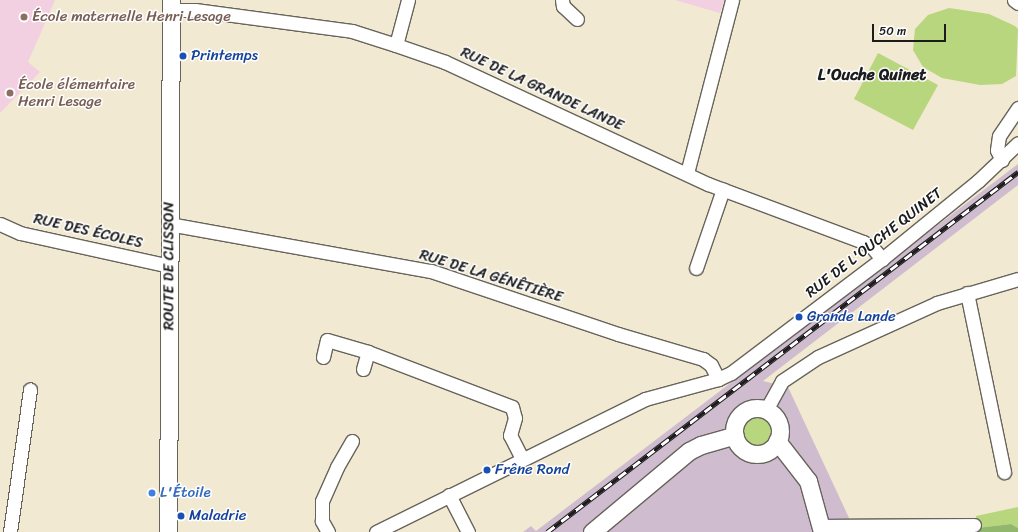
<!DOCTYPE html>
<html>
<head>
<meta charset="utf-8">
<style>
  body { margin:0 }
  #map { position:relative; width:1018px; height:532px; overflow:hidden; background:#f1e9d1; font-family:Sriracha,sans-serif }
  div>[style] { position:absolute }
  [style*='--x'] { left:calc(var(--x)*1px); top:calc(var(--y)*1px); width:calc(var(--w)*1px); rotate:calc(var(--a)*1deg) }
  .built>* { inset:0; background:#f2cfe1 }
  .industrial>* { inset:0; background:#cfbdcf }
  .green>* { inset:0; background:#b7d67d }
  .round { border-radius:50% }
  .forest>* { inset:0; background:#91b76c }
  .roads { filter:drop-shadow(1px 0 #67645b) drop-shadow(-1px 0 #67645b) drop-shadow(0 1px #67645b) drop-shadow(0 -1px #67645b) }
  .minor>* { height:13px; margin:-6.5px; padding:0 6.5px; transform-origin:6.5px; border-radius:6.5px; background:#fff }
  .major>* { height:17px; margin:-8.5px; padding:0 8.5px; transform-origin:8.5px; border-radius:8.5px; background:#fff }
  .major>.ring { margin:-8.5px; padding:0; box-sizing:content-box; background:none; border:17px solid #fff; border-radius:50% }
  .rail>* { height:4.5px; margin-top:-2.25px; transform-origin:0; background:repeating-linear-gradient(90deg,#fff 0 9px,#1c1c1c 0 18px); box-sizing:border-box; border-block:1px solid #1c1c1c }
  .dots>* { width:11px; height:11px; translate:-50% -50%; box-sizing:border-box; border:2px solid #fff; border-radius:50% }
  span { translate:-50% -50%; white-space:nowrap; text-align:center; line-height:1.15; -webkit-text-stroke:3px #fff; paint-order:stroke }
  .education-label { font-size:15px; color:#785e54 }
  .left { translate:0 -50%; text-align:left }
  .transit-label { font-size:15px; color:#164399 }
  .street-label { font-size:15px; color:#1c1c1c }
  .shop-label { font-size:15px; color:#366cbe }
  .neighbourhood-label { font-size:16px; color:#1c1c1c; font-weight:700 }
  .scale { position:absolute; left:872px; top:24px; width:74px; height:18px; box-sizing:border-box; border:2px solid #1c1c1c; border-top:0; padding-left:5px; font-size:12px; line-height:14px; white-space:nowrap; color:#1c1c1c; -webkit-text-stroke:3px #fff; paint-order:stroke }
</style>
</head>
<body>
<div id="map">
  <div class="built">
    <div style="clip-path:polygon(0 0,55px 0,28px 62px,40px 72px,0 113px)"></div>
    <div style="clip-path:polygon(675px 0,724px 0,720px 13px)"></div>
  </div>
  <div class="industrial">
    <div style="clip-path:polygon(1018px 164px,1018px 185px,763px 381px,788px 387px,850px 520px,844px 532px,523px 532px,531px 526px,536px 531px)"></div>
  </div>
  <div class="green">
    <div style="clip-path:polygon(949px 8px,989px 14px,1015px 26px,1018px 29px,1016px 76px,1002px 84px,980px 85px,942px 78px,923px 67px,913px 50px,915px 29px,928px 15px)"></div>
    <div style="clip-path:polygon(878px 53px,938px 85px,913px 130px,854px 99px)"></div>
    <div class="round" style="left:741px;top:416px;width:32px;height:32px"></div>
    <div style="clip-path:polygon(1018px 507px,1018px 528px,1011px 524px,977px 528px,976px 516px)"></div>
  </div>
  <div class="forest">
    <div style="clip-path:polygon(1011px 524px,1018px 528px,1018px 532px,977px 532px,977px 528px)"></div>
  </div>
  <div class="roads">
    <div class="minor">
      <div style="--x:562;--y:0;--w:6;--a:81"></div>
      <div style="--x:563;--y:6;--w:19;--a:43"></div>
      <div style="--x:1014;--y:0;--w:5;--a:37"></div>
      <div style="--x:170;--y:10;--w:25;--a:0"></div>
      <div style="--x:195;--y:10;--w:158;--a:7.6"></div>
      <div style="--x:352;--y:31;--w:46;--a:17.7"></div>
      <div style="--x:396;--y:45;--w:52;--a:19.1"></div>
      <div style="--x:445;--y:62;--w:290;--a:24.9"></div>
      <div style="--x:708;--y:184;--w:165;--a:20.5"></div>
      <div style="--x:863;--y:242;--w:10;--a:29"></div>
      <div style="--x:872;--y:247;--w:16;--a:50"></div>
      <div style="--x:396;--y:45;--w:47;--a:-75.1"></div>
      <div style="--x:1002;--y:160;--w:11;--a:-117"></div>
      <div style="--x:997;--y:150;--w:14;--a:-82"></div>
      <div style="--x:999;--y:136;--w:34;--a:-56"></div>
      <div style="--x:687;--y:173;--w:179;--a:-75.4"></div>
      <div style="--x:0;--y:224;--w:22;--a:24"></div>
      <div style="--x:20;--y:233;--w:154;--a:12.4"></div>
      <div style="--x:169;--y:224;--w:266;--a:10.2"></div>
      <div style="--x:431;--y:271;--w:197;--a:18.6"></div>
      <div style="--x:618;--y:334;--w:89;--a:16.4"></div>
      <div style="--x:703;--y:359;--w:10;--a:37"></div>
      <div style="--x:711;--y:365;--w:16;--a:63"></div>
      <div style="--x:696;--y:268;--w:83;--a:-71.1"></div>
      <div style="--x:967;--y:293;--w:183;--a:78.3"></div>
      <div style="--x:323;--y:357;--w:17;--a:-77"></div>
      <div style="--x:327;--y:340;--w:43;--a:16.3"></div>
      <div style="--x:363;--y:369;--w:18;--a:-74"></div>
      <div style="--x:368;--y:352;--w:154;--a:20.9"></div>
      <div style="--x:512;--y:407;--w:11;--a:75"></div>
      <div style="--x:515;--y:418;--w:18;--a:106"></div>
      <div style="--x:510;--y:435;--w:27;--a:63"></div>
      <div style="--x:766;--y:410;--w:33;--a:-61"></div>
      <div style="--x:782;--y:381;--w:43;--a:-33.7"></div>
      <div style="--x:818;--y:357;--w:131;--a:-24.4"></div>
      <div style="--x:937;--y:303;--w:84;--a:-16.5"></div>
      <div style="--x:449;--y:495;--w:42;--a:62.8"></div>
      <div style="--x:820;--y:526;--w:154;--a:-0.4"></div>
      <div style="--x:10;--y:532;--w:144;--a:-82"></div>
      <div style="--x:328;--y:532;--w:13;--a:-119"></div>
      <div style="--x:322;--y:521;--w:20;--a:-90"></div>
      <div style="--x:322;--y:501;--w:37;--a:-66"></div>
      <div style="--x:337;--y:467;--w:30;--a:-60"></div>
      <div style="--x:376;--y:532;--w:300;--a:-26.3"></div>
      <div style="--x:645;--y:399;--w:76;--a:-15.3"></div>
      <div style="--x:718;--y:379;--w:14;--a:-25"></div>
      <div style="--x:731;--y:373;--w:189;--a:-37.1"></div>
      <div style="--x:882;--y:259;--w:124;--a:-39.1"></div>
      <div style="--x:978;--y:181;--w:55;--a:-43.5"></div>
    </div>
    <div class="major">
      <div class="ring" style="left:734px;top:408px;width:29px;height:29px"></div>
      <div style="--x:777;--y:441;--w:51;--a:52.2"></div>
      <div style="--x:808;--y:481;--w:53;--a:74.6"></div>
      <div style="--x:168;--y:532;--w:532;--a:-89.68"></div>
      <div style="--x:592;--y:532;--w:126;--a:-39.9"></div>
      <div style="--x:689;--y:451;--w:13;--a:-27"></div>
      <div style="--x:701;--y:445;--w:35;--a:-16"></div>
    </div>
  </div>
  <div class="rail">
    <div style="--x:547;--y:532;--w:593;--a:-37.39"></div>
  </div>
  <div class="dots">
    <div style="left:24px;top:17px;background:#8d6e63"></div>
    <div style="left:183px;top:56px;background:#1a4fb4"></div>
    <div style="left:10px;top:93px;background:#8d6e63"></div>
    <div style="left:799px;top:317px;background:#1a4fb4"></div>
    <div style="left:487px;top:470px;background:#1a4fb4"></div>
    <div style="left:152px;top:493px;background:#3f7fe0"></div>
    <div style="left:181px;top:516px;background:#1a4fb4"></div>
  </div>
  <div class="education-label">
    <span class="left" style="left:32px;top:17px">École maternelle Henri Lesage</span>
    <span class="left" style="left:18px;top:93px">École élémentaire<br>Henri Lesage</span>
  </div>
  <div class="transit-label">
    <span class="left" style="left:191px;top:56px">Printemps</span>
    <span class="left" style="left:807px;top:317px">Grande Lande</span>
    <span class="left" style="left:495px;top:470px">Frêne Rond</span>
    <span class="left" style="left:189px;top:516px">Maladrie</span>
  </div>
  <div class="street-label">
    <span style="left:542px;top:89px;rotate:25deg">RUE DE LA GRANDE LANDE</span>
    <span style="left:88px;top:231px;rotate:13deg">RUE DES ÉCOLES</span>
    <span style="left:874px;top:243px;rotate:-38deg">RUE DE L'OUCHE QUINET</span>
    <span style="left:169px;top:266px;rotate:-90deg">ROUTE DE CLISSON</span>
    <span style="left:491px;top:276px;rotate:17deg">RUE DE LA GÉNÊTIÈRE</span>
  </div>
  <div class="shop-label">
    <span class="left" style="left:160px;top:493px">L'Étoile</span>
  </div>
  <div class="neighbourhood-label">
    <span style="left:872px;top:75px">L'Ouche Quinet</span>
  </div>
  <div class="scale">50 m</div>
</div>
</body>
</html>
